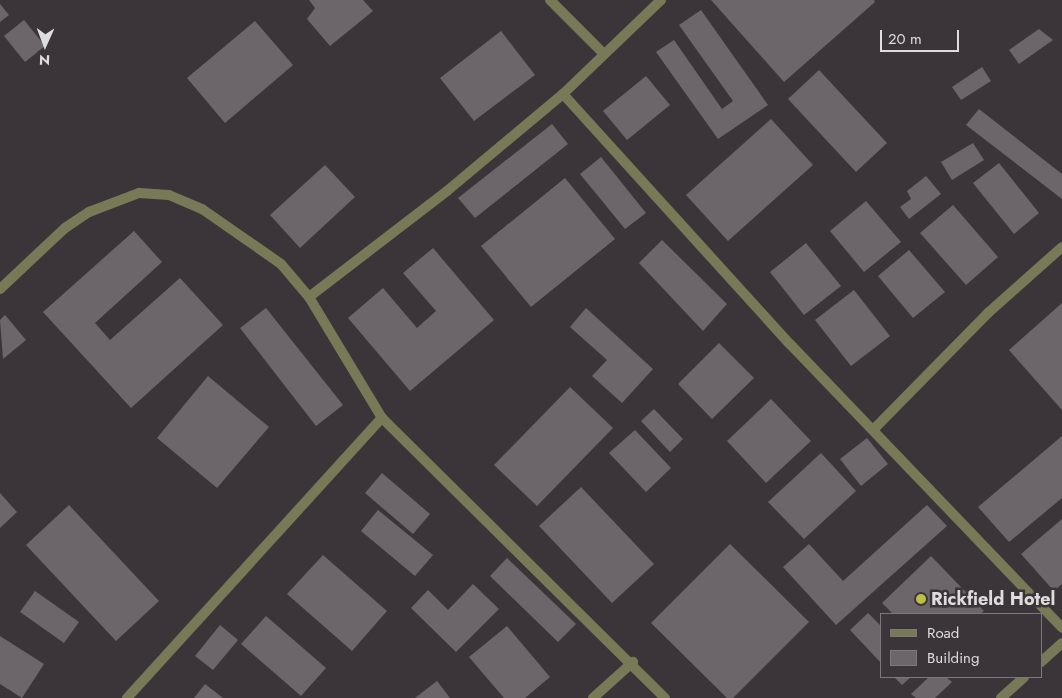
<!DOCTYPE html>
<html>
<head>
<meta charset="utf-8">
<style>
  body { margin:0 }
  #map { position:relative; width:1062px; height:698px; overflow:hidden; background:#3b353a; font-family:Jost,sans-serif }
  div>[style] { position:absolute }
  [style*='--x'] { left:calc(var(--x)*1px); top:calc(var(--y)*1px); width:calc(var(--w)*1px); rotate:calc(var(--a)*1deg) }
  .building>* { inset:0; background:#6c666b }
  .street>* { height:10px; margin:-5px; padding:0 5px; transform-origin:5px; border-radius:5px; background:#787a57 }
  .dots>* { width:14px; height:14px; translate:-50% -50%; box-sizing:border-box; border:2px solid #3b353a; border-radius:50% }
  span { translate:-50% -50%; white-space:nowrap; text-align:center; line-height:1.15; -webkit-text-stroke:5px #3b353a; paint-order:stroke }
  .poi-label { font-size:18px; color:#dfdcde; font-weight:700 }
  .left { translate:0 -50%; text-align:left }
  .legend { position:absolute; left:880px; top:613px; width:162px; height:65px; box-sizing:border-box; background:#3b353a; border:1px solid #7d787c; margin:0; padding:6px 9px; list-style:none; font-size:15px; color:#dfdcde }
  .legend li { display:flex; align-items:center; gap:10px; height:25px }
  .legend b { width:25px; border:1px solid #7d787c }
  .north { position:absolute; left:20px; top:20px; width:50px; height:50px; -webkit-text-stroke:4px #3b353a; paint-order:stroke; rotate:182deg; font-size:14px; font-weight:700; line-height:20px; text-align:center; color:#dfdcde }
  .north::after { content:''; display:block; margin:auto; width:18px; height:22px; background:#dfdcde; clip-path:polygon(50% 0,100% 100%,50% 72%,0 100%) }
  .scale { position:absolute; left:880px; top:30px; width:79px; height:22px; box-sizing:border-box; border:2px solid #dfdcde; border-top:0; padding-left:6px; font-size:15px; line-height:18px; white-space:nowrap; color:#dfdcde; -webkit-text-stroke:4px #3b353a; paint-order:stroke }
</style>
</head>
<body>
<div id="map">
  <div class="building">
    <div style="clip-path:polygon(309px 0,363px 0,373px 11px,330px 46px,307px 19px,315px 8px)"></div>
    <div style="clip-path:polygon(711px 0,874px 0,875px 2px,784px 82px)"></div>
    <div style="clip-path:polygon(0 4px,9px 15px,0 22px)"></div>
    <div style="clip-path:polygon(701px 10px,768px 105px,718px 139px,656px 52px,674px 40px,722px 109px,733px 101px,679px 25px)"></div>
    <div style="clip-path:polygon(24px 20px,45px 46px,25px 62px,4px 36px)"></div>
    <div style="clip-path:polygon(255px 21px,293px 65px,225px 123px,187px 78px)"></div>
    <div style="clip-path:polygon(1039px 29px,1053px 40px,1019px 64px,1009px 50px)"></div>
    <div style="clip-path:polygon(501px 31px,535px 75px,474px 121px,440px 78px)"></div>
    <div style="clip-path:polygon(982px 67px,991px 81px,961px 100px,952px 87px)"></div>
    <div style="clip-path:polygon(819px 70px,887px 143px,856px 172px,788px 99px)"></div>
    <div style="clip-path:polygon(646px 76px,670px 105px,627px 140px,603px 111px)"></div>
    <div style="clip-path:polygon(979px 109px,1062px 174px,1062px 199px,966px 125px)"></div>
    <div style="clip-path:polygon(771px 119px,813px 165px,728px 241px,686px 195px)"></div>
    <div style="clip-path:polygon(552px 124px,568px 144px,475px 218px,458px 198px)"></div>
    <div style="clip-path:polygon(973px 143px,984px 160px,952px 180px,941px 162px)"></div>
    <div style="clip-path:polygon(601px 157px,646px 213px,625px 229px,580px 174px)"></div>
    <div style="clip-path:polygon(999px 163px,1039px 213px,1014px 234px,973px 183px)"></div>
    <div style="clip-path:polygon(325px 165px,355px 197px,300px 248px,270px 215px)"></div>
    <div style="clip-path:polygon(926px 176px,941px 194px,909px 219px,900px 207px,911px 199px,907px 191px)"></div>
    <div style="clip-path:polygon(565px 178px,615px 239px,531px 307px,481px 246px)"></div>
    <div style="clip-path:polygon(866px 201px,901px 242px,864px 272px,830px 231px)"></div>
    <div style="clip-path:polygon(953px 205px,998px 257px,966px 285px,920px 233px)"></div>
    <div style="clip-path:polygon(134px 231px,162px 262px,95px 323px,110px 340px,180px 278px,223px 325px,131px 408px,43px 312px)"></div>
    <div style="clip-path:polygon(662px 240px,727px 304px,703px 331px,639px 263px)"></div>
    <div style="clip-path:polygon(806px 243px,841px 286px,804px 315px,770px 272px)"></div>
    <div style="clip-path:polygon(433px 248px,494px 320px,410px 391px,348px 318px,383px 288px,417px 328px,436px 311px,403px 273px)"></div>
    <div style="clip-path:polygon(909px 250px,945px 292px,913px 318px,878px 276px)"></div>
    <div style="clip-path:polygon(854px 290px,890px 336px,851px 366px,815px 320px)"></div>
    <div style="clip-path:polygon(1062px 303px,1062px 410px,1009px 350px)"></div>
    <div style="clip-path:polygon(266px 308px,343px 405px,316px 426px,240px 328px)"></div>
    <div style="clip-path:polygon(586px 308px,653px 369px,622px 403px,592px 376px,607px 360px,570px 327px)"></div>
    <div style="clip-path:polygon(5px 315px,26px 340px,3px 359px,0 320px)"></div>
    <div style="clip-path:polygon(719px 343px,754px 378px,712px 419px,678px 384px)"></div>
    <div style="clip-path:polygon(208px 376px,269px 427px,217px 488px,157px 438px)"></div>
    <div style="clip-path:polygon(570px 387px,613px 428px,537px 506px,494px 465px)"></div>
    <div style="clip-path:polygon(771px 399px,811px 441px,766px 483px,727px 441px)"></div>
    <div style="clip-path:polygon(654px 409px,683px 439px,670px 452px,641px 421px)"></div>
    <div style="clip-path:polygon(635px 430px,671px 468px,646px 492px,609px 453px)"></div>
    <div style="clip-path:polygon(1062px 436px,1062px 498px,1009px 542px,978px 507px)"></div>
    <div style="clip-path:polygon(867px 438px,888px 464px,861px 486px,840px 459px)"></div>
    <div style="clip-path:polygon(821px 453px,856px 491px,804px 539px,768px 502px)"></div>
    <div style="clip-path:polygon(382px 473px,430px 514px,413px 534px,365px 493px)"></div>
    <div style="clip-path:polygon(581px 487px,654px 564px,612px 603px,539px 526px)"></div>
    <div style="clip-path:polygon(0 493px,17px 512px,0 528px)"></div>
    <div style="clip-path:polygon(69px 505px,159px 601px,116px 641px,26px 545px)"></div>
    <div style="clip-path:polygon(927px 505px,947px 526px,836px 625px,783px 567px,809px 544px,843px 581px)"></div>
    <div style="clip-path:polygon(378px 510px,433px 555px,415px 576px,361px 531px)"></div>
    <div style="clip-path:polygon(1062px 519px,1062px 584px,1054px 591px,1021px 554px)"></div>
    <div style="clip-path:polygon(730px 544px,809px 622px,733px 698px,727px 698px,651px 623px)"></div>
    <div style="clip-path:polygon(323px 555px,387px 611px,352px 651px,287px 594px)"></div>
    <div style="clip-path:polygon(931px 556px,984px 611px,980px 614px,893px 614px,882px 603px)"></div>
    <div style="clip-path:polygon(507px 558px,576px 624px,558px 642px,490px 576px)"></div>
    <div style="clip-path:polygon(473px 584px,499px 609px,456px 652px,411px 608px,428px 590px,448px 610px)"></div>
    <div style="clip-path:polygon(35px 591px,79px 622px,64px 643px,20px 612px)"></div>
    <div style="clip-path:polygon(868px 613px,881px 626px,881px 663px,850px 630px)"></div>
    <div style="clip-path:polygon(266px 616px,326px 668px,301px 696px,241px 644px)"></div>
    <div style="clip-path:polygon(220px 625px,238px 640px,213px 670px,195px 656px)"></div>
    <div style="clip-path:polygon(507px 626px,550px 677px,525px 698px,504px 698px,469px 657px)"></div>
    <div style="clip-path:polygon(0 636px,44px 664px,22px 698px,0 684px)"></div>
    <div style="clip-path:polygon(894px 677px,911px 677px,902px 685px)"></div>
    <div style="clip-path:polygon(929px 677px,946px 677px,952px 682px,935px 698px,916px 698px,911px 694px)"></div>
    <div style="clip-path:polygon(437px 681px,450px 698px,415px 698px)"></div>
    <div style="clip-path:polygon(205px 684px,223px 698px,194px 698px)"></div>
  </div>
  <div class="street">
    <div style="--x:550;--y:0;--w:76;--a:45"></div>
    <div style="--x:563;--y:94;--w:338;--a:47.8"></div>
    <div style="--x:790;--y:344;--w:393;--a:46.2"></div>
    <div style="--x:0;--y:289;--w:89;--a:-43.2"></div>
    <div style="--x:65;--y:228;--w:29;--a:-34"></div>
    <div style="--x:89;--y:212;--w:53;--a:-20.8"></div>
    <div style="--x:139;--y:193;--w:30;--a:4"></div>
    <div style="--x:169;--y:195;--w:36;--a:23"></div>
    <div style="--x:202;--y:209;--w:96;--a:34.8"></div>
    <div style="--x:281;--y:264;--w:43;--a:49.7"></div>
    <div style="--x:309;--y:297;--w:141;--a:58.9"></div>
    <div style="--x:382;--y:418;--w:398;--a:44.7"></div>
    <div style="--x:309;--y:297;--w:174;--a:-37.5"></div>
    <div style="--x:447;--y:191;--w:151;--a:-39.9"></div>
    <div style="--x:563;--y:94;--w:136;--a:-43.8"></div>
    <div style="--x:874;--y:429;--w:163;--a:-45.5"></div>
    <div style="--x:988;--y:313;--w:99;--a:-41.7"></div>
    <div style="--x:1041;--y:662;--w:28;--a:-42"></div>
    <div style="--x:127;--y:698;--w:379;--a:-47.7"></div>
    <div style="--x:593;--y:698;--w:54;--a:-42"></div>
    <div style="--x:1001;--y:698;--w:31;--a:-42"></div>
  </div>
  <div class="dots">
    <div style="left:921px;top:599px;background:#bbc045"></div>
  </div>
  <div class="poi-label">
    <span class="left" style="left:931px;top:599px">Rickfield Hotel</span>
  </div>
  <ul class="legend">
  <li><b style="height:6px;background:#787a57"></b>Road</li>
  <li><b style="height:14px;background:#6c666b"></b>Building</li>
  </ul>
  <div class="north">N</div>
  <div class="scale">20 m</div>
</div>
</body>
</html>
